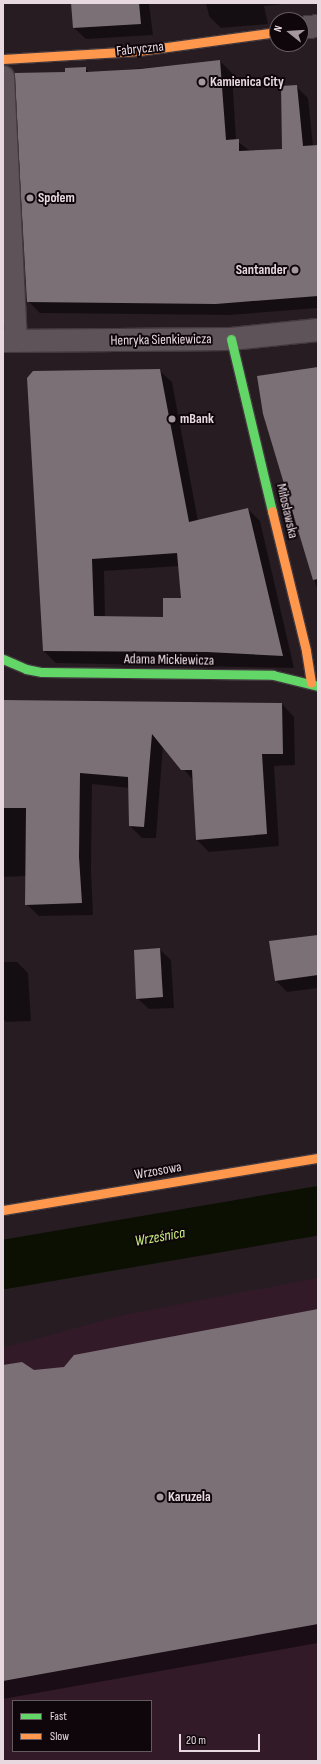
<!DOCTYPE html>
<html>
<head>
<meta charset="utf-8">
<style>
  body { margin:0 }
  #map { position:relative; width:321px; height:1764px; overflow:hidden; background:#271c22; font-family:"Sofia Sans Condensed",sans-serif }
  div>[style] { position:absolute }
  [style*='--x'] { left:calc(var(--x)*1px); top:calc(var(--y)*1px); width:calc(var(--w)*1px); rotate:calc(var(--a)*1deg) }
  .built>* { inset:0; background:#331a28 }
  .shadow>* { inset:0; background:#0007 }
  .river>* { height:49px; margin:-24.5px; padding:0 24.5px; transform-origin:24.5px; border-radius:24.5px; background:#0b1003 }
  .building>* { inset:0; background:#7b7076 }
  .roads { filter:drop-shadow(1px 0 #42393e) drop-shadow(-1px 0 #42393e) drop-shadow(0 1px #42393e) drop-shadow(0 -1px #42393e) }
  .street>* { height:22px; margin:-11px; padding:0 11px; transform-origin:11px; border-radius:11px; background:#5d5358 }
  .fast>* { height:9px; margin:-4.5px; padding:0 4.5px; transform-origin:4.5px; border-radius:4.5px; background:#63d668 }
  .slow>* { height:9px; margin:-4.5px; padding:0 4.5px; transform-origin:4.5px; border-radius:4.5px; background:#ff974d }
  .dots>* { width:11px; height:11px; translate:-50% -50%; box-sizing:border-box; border:2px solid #0e060a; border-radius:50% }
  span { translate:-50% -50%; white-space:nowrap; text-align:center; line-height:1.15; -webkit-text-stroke:4px #0e060a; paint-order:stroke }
  .street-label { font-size:14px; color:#e8d9e0 }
  .poi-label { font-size:14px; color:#e8d9e0; font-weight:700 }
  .left { translate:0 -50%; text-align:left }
  .right { translate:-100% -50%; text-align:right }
  .water-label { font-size:15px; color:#ccf181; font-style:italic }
  .frame { position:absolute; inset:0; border:4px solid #e8d9e0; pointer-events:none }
  .legend { position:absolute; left:12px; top:1700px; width:140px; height:52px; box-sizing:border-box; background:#0e060a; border:1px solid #655a60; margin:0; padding:5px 7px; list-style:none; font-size:12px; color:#e8d9e0 }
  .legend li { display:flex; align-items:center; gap:8px; height:20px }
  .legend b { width:20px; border:1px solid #655a60 }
  .north { position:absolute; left:269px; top:12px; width:40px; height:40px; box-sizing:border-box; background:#0e060a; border:1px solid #655a60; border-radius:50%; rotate:287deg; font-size:11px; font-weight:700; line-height:16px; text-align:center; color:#e8d9e0 }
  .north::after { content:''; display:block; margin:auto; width:14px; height:18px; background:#a4979e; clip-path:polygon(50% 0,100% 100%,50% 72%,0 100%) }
  .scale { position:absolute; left:179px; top:1734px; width:81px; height:18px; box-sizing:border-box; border:2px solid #e8d9e0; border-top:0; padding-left:5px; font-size:12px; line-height:14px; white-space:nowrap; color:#e8d9e0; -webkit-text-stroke:3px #0e060a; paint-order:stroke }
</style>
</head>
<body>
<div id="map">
  <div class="built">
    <div style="clip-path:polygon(evenodd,318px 1278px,318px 1761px,3px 1761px,3px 1348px,124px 1315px,318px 1278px,13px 1701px,151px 1701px,151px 1751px,13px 1751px,13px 1701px)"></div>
  </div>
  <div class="shadow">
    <div style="clip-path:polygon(72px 3px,149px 3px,153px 35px,86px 39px,74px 28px)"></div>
    <div style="clip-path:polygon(206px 3px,292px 3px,264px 6px,268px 24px,221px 28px,209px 16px)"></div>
    <div style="clip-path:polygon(220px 61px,232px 73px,236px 140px,250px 151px,283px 150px,296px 86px,308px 98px,313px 146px,318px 146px,318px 308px,229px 315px,40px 313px,28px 301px,66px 73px,85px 68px,90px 73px)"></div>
    <div style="clip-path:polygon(318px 368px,318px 592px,264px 414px)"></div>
    <div style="clip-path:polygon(evenodd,159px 370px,172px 382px,198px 521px,248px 509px,260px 521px,294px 668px,56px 663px,44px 651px,159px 370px,179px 566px,182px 599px,164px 618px,105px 617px,104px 571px,179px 566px)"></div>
    <div style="clip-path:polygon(3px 700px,282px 704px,294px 717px,295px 765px,274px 766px,279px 846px,209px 852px,197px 840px,194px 781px,163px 746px,156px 838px,142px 838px,130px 826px,129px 788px,92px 784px,91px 869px,93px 915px,39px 916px,26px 904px,26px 876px,3px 877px)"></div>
    <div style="clip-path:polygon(318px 936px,318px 988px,287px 992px,276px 981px)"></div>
    <div style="clip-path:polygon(159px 949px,171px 960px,174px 1008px,149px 1009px,137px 998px)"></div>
    <div style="clip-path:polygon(3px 962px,17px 962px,28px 973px,31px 1021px,6px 1022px,3px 1019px)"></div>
    <div style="clip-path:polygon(318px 1312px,318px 1643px,3px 1699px,3px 1366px,34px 1371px,64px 1368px)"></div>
  </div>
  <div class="river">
    <div style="--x:3;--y:1264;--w:320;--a:-9.7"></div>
  </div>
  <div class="building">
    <div style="clip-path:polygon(71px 3px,139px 3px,141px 24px,73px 28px)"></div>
    <div style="clip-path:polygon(220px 60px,226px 140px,239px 139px,239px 151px,282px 149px,281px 86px,297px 85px,303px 146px,318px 145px,318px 296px,216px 304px,27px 302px,14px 73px,65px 72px,65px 68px,86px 67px,86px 72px,140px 69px)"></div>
    <div style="clip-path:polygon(318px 367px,318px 579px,313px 580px,263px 414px,257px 376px)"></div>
    <div style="clip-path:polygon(evenodd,160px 369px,189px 522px,248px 508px,283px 656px,207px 652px,43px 651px,27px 378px,33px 371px,160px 369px,177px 553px,181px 598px,163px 598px,163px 617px,94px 616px,92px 559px,177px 553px)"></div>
    <div style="clip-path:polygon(3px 700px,282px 703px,283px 754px,262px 754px,267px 834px,196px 840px,192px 770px,181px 770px,152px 734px,144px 827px,129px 826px,128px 777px,80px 773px,79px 857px,82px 903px,25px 905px,26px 808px,3px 808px)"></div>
    <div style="clip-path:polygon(318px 935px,318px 975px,275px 981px,269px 941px)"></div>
    <div style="clip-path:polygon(160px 948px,163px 997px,136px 999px,134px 950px)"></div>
    <div style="clip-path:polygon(318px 1309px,318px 1624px,3px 1681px,3px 1365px,22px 1362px,34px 1370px,64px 1367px,74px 1355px)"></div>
  </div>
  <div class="roads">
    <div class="street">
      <div style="--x:301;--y:28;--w:17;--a:-7"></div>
      <div style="--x:3;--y:77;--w:264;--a:87.2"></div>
      <div style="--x:3;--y:341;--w:228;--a:-0.5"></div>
      <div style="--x:231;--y:339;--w:87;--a:-5.9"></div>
    </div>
    <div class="fast">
      <div style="--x:231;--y:339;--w:177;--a:76.6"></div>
      <div style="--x:3;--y:659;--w:25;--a:23"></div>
      <div style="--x:26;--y:669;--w:16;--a:11"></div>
      <div style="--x:42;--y:672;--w:231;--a:0.7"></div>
      <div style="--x:273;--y:675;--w:46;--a:13.7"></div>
    </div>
    <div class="slow">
      <div style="--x:3;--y:59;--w:135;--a:-3.4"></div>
      <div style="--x:138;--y:51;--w:140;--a:-7.8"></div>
      <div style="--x:272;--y:511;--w:144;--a:76.3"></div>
      <div style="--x:306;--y:651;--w:32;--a:81"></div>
      <div style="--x:3;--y:1210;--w:319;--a:-9.4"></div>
    </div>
  </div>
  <div class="dots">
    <div style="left:202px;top:82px;background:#a4979e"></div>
    <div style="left:30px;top:198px;background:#a4979e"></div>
    <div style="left:295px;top:270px;background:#a4979e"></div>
    <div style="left:172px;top:419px;background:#a4979e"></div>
    <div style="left:160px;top:1497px;background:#a4979e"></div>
  </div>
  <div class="street-label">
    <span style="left:140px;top:49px;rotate:-6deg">Fabryczna</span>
    <span style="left:161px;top:340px;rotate:-1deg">Henryka Sienkiewicza</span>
    <span style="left:287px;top:511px;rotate:77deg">Miłosławska</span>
    <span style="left:169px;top:660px;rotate:1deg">Adama Mickiewicza</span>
    <span style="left:158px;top:1171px;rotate:-10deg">Wrzosowa</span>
  </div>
  <div class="poi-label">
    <span class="left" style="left:210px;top:82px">Kamienica City</span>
    <span class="left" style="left:38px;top:198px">Społem</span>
    <span class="right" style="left:287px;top:270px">Santander</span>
    <span class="left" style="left:180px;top:419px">mBank</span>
    <span class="left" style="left:168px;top:1497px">Karuzela</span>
  </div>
  <div class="water-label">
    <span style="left:160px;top:1237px;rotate:-10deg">Wrześnica</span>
  </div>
  <div class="frame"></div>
  <ul class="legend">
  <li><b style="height:5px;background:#63d668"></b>Fast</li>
  <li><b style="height:5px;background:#ff974d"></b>Slow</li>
  </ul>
  <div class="north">N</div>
  <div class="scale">20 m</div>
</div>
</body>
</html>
